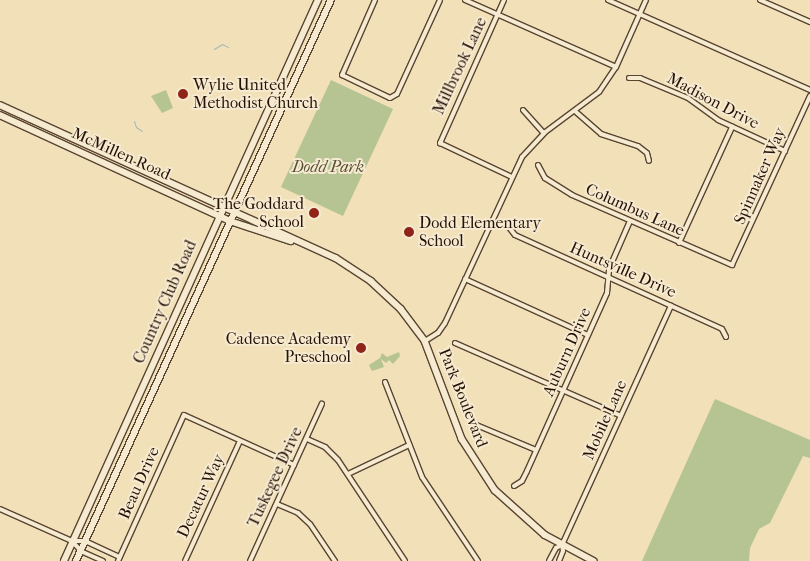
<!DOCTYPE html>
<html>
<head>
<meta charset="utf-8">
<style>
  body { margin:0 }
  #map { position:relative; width:810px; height:561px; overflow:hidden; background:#f1e0b8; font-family:"IM FELL French Canon",serif }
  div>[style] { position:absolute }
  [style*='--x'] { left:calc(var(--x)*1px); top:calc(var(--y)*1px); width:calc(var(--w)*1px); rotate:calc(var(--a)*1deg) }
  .green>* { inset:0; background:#b6c392 }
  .stream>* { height:1px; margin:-0.5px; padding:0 0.5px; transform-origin:0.5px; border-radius:0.5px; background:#9fbab9 }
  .roads { filter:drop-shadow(1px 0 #594532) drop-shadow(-1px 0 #594532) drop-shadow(0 1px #594532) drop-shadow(0 -1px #594532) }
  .minor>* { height:4px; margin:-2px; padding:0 2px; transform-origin:2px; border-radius:2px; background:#f6ebd1 }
  .secondary>* { height:5.5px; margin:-2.75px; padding:0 2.75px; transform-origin:2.75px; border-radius:2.75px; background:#f6ebd1 }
  .dots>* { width:14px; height:14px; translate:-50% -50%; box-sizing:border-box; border:2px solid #f6ebd1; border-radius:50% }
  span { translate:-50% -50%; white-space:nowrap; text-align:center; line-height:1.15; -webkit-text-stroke:4px #f6ebd1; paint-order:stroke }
  .street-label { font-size:16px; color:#261106 }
  .poi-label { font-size:16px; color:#261106 }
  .left { translate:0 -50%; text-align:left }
  .right { translate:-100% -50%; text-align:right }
  .park-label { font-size:16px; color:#584f37; font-style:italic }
</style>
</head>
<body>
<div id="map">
  <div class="green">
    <div style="clip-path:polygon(331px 80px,393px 109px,343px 216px,281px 187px)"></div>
    <div style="clip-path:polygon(166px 90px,173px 108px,162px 113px,151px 96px)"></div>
    <div style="clip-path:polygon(399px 352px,400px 356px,393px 364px,389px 360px,386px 363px,381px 359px,384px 367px,372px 371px,369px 365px,380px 358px,382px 353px,387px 357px)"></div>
    <div style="clip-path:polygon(715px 399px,810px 440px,810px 458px,803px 456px,770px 523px,759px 529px,750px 548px,749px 561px,642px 561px)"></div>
  </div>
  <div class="stream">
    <div style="--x:214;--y:49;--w:9;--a:-32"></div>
    <div style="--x:222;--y:44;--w:7;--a:27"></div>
    <div style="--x:134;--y:121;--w:6;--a:72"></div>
    <div style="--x:136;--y:127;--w:7;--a:34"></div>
  </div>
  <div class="roads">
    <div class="minor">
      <div style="--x:375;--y:0;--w:82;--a:113.7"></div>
      <div style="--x:342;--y:75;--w:53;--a:25.6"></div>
      <div style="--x:390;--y:98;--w:8;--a:-30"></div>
      <div style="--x:397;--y:94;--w:103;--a:-65.4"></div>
      <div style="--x:465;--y:0;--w:165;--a:23.9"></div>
      <div style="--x:504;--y:0;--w:157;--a:114.1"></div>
      <div style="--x:440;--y:143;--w:80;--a:25.3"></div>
      <div style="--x:608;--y:0;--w:221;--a:24"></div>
      <div style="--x:760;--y:0;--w:55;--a:23.7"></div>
      <div style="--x:629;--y:78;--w:11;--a:0"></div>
      <div style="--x:640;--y:78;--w:52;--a:22.6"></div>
      <div style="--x:688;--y:98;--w:37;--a:36"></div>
      <div style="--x:718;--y:120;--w:74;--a:24.8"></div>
      <div style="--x:523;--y:110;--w:31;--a:48"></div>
      <div style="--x:576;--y:112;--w:33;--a:41"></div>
      <div style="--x:601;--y:134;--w:39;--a:18"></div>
      <div style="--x:638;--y:146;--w:11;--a:38"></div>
      <div style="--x:647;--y:153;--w:8;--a:76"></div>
      <div style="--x:538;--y:165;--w:15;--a:62"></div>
      <div style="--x:545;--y:178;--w:32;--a:32"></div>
      <div style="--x:572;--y:195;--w:175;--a:23.6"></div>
      <div style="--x:732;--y:265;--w:186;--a:-65.2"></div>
      <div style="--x:508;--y:226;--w:11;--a:52"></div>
      <div style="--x:515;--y:235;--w:227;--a:24.4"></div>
      <div style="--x:722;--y:329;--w:9;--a:63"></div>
      <div style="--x:679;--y:243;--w:128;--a:-65.4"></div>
      <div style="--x:465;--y:279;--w:135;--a:24.5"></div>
      <div style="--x:425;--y:341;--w:15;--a:-32"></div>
      <div style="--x:438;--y:333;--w:12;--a:-55"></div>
      <div style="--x:445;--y:323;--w:183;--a:-65.1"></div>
      <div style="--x:522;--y:157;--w:33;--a:-47"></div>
      <div style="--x:544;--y:133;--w:69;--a:-36.7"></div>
      <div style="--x:599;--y:92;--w:30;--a:-56"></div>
      <div style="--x:616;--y:67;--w:73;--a:-65.9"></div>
      <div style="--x:455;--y:343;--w:181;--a:23.7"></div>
      <div style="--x:385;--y:382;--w:102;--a:68.7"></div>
      <div style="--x:422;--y:477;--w:101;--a:56.3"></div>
      <div style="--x:474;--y:424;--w:67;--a:22.8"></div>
      <div style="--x:307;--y:439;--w:20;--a:24"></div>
      <div style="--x:325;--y:447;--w:18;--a:45"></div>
      <div style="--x:338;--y:460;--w:121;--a:56.4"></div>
      <div style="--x:348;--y:474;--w:68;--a:-25.4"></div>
      <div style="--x:514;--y:486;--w:9;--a:-32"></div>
      <div style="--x:522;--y:481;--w:11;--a:-63"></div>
      <div style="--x:527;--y:471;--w:195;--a:-65.8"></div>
      <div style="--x:607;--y:293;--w:24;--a:-85"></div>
      <div style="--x:609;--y:269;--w:52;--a:-66.4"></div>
      <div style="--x:277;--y:504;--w:23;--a:23"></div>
      <div style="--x:298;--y:513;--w:16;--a:43"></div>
      <div style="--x:310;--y:524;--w:45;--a:56"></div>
      <div style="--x:0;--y:509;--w:79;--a:24"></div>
      <div style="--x:562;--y:545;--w:263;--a:-65.5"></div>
      <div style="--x:103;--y:561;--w:24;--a:-156"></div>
      <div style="--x:81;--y:551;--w:13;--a:-132"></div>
      <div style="--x:72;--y:541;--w:13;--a:0"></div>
      <div style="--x:85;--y:541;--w:38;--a:25"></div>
      <div style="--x:118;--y:561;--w:160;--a:-65.7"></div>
      <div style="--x:184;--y:415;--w:121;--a:24.4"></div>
      <div style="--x:185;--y:561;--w:132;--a:-65.4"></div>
      <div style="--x:250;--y:561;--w:173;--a:-65.4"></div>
      <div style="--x:549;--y:561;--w:15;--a:-62"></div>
      <div style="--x:556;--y:548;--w:7;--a:-27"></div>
      <div style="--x:559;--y:561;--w:11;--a:-68"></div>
      <div style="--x:563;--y:551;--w:6;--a:-99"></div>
    </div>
    <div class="secondary">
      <div style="--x:0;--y:105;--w:369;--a:24.5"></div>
      <div style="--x:336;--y:258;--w:42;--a:33.3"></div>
      <div style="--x:371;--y:281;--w:41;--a:43"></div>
      <div style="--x:401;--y:309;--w:40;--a:53"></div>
      <div style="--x:425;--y:341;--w:105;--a:69.3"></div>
      <div style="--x:462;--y:439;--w:61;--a:57.1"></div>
      <div style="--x:495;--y:490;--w:67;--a:42"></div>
      <div style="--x:545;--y:535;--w:55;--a:28"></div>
      <div style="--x:0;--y:115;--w:253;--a:24.7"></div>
      <div style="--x:230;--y:221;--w:64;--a:18.2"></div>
      <div style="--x:64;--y:561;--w:616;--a:-65.64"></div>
      <div style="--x:76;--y:561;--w:616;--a:-65.56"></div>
    </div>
  </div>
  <div class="dots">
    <div style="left:183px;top:94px;background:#8f2418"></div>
    <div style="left:314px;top:213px;background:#8f2418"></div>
    <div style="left:409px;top:232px;background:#8f2418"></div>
    <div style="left:361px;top:348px;background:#8f2418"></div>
  </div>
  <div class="street-label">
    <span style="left:460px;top:66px;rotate:-65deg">Millbrook Lane</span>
    <span style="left:713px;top:101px;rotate:28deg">Madison Drive</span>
    <span style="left:121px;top:154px;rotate:24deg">McMillen Road</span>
    <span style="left:760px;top:176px;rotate:-66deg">Spinnaker Way</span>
    <span style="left:635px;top:210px;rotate:24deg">Columbus Lane</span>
    <span style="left:623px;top:270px;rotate:24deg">Huntsville Drive</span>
    <span style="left:165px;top:302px;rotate:-66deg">Country Club Road</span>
    <span style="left:567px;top:352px;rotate:-66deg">Auburn Drive</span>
    <span style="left:463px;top:398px;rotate:68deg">Park Boulevard</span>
    <span style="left:605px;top:420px;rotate:-66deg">Mobile Lane</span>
    <span style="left:275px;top:477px;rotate:-65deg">Tuskegee Drive</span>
    <span style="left:139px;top:483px;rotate:-66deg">Beau Drive</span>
    <span style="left:201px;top:496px;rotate:-65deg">Decatur Way</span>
  </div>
  <div class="poi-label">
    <span class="left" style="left:193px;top:94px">Wylie United<br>Methodist Church</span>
    <span class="right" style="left:304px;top:213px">The Goddard<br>School</span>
    <span class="left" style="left:419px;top:232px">Dodd Elementary<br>School</span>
    <span class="right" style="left:351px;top:348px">Cadence Academy<br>Preschool</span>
  </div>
  <div class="park-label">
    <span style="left:328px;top:167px">Dodd Park</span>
  </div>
</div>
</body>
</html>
